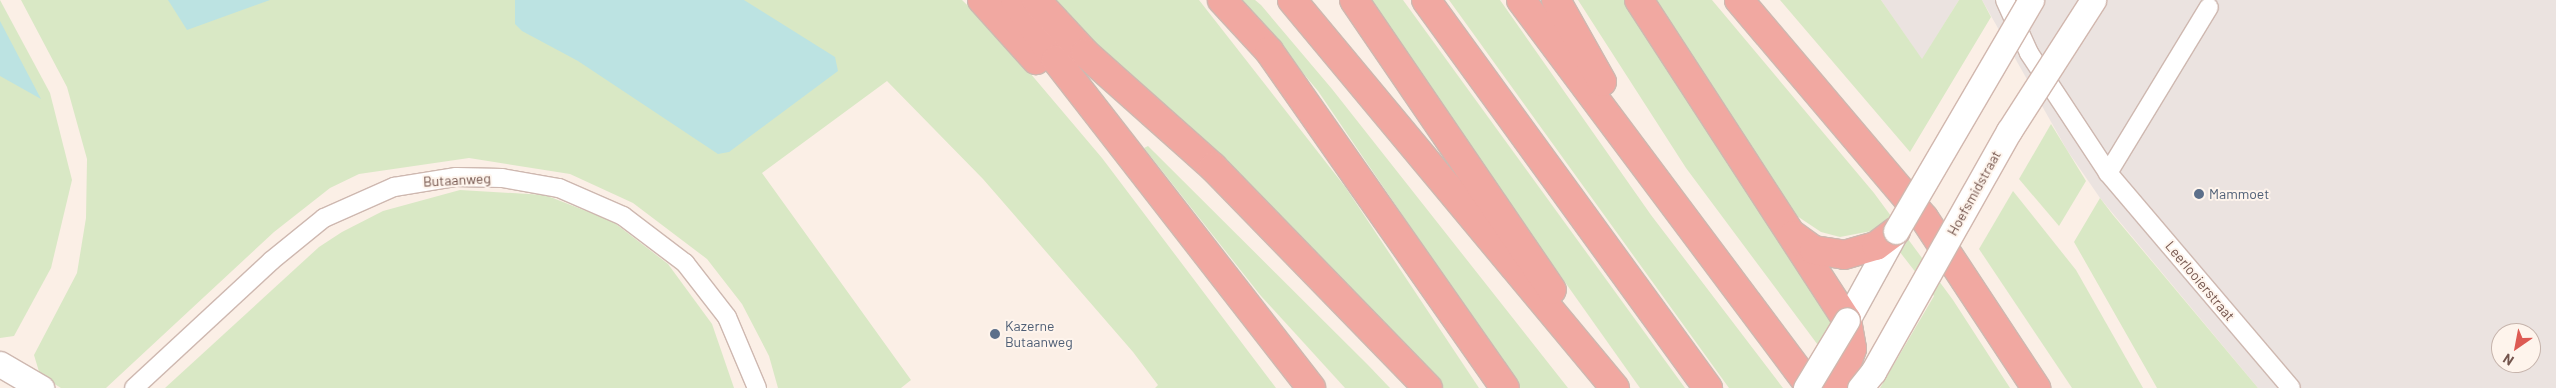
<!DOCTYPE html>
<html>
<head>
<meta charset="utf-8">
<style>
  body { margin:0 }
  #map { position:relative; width:2556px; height:388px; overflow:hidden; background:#fbefe6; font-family:Barlow,sans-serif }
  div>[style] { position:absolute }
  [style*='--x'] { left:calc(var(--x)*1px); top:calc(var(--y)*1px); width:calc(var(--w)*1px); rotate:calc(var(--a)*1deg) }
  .industrial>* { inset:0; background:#ebe3e0 }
  .green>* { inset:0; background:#d9e8c5 }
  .water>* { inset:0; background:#bce3e2 }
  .roads { filter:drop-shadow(1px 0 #ceb8b0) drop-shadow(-1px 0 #ceb8b0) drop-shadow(0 1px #ceb8b0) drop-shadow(0 -1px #ceb8b0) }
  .street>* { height:18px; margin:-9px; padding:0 9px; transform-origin:9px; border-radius:9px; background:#fff }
  .secondary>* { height:25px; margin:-12.5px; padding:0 12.5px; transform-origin:12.5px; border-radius:12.5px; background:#fff }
  .highway>* { height:28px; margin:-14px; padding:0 14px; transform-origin:14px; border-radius:14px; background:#f1a8a1 }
  .bridges { filter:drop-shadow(1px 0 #d1b7ae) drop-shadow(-1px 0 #d1b7ae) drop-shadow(0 1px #d1b7ae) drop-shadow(0 -1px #d1b7ae) }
  .secondary-bridge>* { height:25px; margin:-12.5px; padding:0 12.5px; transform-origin:12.5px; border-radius:12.5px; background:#fff }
  .dots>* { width:14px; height:14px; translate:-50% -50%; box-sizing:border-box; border:2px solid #fef4ec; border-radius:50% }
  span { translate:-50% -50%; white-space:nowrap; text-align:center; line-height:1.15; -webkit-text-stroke:4px #fef4ec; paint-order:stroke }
  .street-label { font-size:14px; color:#73544c }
  .service-label { font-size:14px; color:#4e5e75 }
  .left { translate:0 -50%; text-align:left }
  .north { position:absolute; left:2491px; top:323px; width:50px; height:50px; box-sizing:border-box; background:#fef4ec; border:1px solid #c6b4ac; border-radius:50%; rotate:213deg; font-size:14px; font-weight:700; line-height:20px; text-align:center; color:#73544c }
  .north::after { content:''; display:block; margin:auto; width:18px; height:22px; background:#dd5a53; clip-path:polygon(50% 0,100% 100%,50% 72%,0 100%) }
</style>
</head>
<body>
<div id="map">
  <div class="industrial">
    <div style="clip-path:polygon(1881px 0,1959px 0,1922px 60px)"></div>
    <div style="clip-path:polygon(evenodd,1982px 0,2556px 0,2556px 388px,2258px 388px,2100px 198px,2067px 150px,1982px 0,2501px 333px,2531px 333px,2531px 363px,2501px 363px,2501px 333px)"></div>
  </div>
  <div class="green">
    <div style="clip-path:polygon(0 0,50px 93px,72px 180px,51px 268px,14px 336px,0 338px)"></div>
    <div style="clip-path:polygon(21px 0,962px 0,996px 33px,1102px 158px,1276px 388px,1155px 388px,1158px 385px,1133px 352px,983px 179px,887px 81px,762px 173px,911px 380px,901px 388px,778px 388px,769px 356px,742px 304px,707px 259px,633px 203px,570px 174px,469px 158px,359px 174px,330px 188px,274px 232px,106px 388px,61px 388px,40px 375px,34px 355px,77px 273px,86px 218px,87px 159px,67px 87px)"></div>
    <div style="clip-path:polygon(1052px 0,1199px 0,1346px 188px,1479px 388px,1441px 388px)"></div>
    <div style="clip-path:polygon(1242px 0,1255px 0,1261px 5px,1332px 89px,1568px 388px,1520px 388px,1318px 91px)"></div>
    <div style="clip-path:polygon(1365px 0,1403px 0,1685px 388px,1640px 388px)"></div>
    <div style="clip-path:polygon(1449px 0,1500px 0,1651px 215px,1783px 388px,1729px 388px)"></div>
    <div style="clip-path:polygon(1578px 0,1712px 0,1874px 193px,1953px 300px,2010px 388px,1880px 388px,1934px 296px,1882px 229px,1840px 237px,1821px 232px,1794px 214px,1831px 312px,1850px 388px,1686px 168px)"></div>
    <div style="clip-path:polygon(1780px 0,1881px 0,1922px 59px,1959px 0,1982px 0,1991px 17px,1910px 152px)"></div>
    <div style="clip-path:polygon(2051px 124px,2086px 181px,2059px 226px,2019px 179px)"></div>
    <div style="clip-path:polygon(1148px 146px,1368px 365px,1390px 388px,1345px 388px,1261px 296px,1144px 148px)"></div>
    <div style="clip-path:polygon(460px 190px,545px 195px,612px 221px,668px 264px,712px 324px,734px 388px,165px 388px,319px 247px,342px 232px,383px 211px)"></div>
    <div style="clip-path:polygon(2013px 191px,2076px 270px,2143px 388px,2072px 388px,1979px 249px)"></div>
    <div style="clip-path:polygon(2100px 198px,2113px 215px,2258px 388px,2157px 388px,2074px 242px)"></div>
  </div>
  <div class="water">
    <div style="clip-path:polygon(168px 0,270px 0,187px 30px)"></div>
    <div style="clip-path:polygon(515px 0,744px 0,835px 57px,838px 71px,729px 152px,718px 154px,578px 61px,522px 31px,515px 24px)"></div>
    <div style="clip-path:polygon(0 21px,41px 99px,0 76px)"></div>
  </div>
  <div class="roads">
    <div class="street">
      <div style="--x:2005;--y:0;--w:58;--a:65.6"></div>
      <div style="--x:2029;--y:53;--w:144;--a:56.6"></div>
      <div style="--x:2108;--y:173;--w:282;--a:49.6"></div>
      <div style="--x:2108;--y:173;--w:194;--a:-58.7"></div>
      <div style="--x:134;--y:388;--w:187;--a:-42.8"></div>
      <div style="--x:271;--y:261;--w:68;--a:-39.1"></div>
      <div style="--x:324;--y:218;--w:77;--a:-23.9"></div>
      <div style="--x:394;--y:187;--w:63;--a:-9.2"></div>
      <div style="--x:456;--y:177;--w:46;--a:1.2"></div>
      <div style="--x:502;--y:178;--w:58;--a:10"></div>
      <div style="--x:559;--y:188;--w:70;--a:23.6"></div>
      <div style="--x:623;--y:216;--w:78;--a:37.2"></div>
      <div style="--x:685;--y:263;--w:68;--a:52.1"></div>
      <div style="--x:727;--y:317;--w:77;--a:67.1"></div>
    </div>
    <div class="secondary">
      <div style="--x:1847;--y:320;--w:102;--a:-61.2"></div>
      <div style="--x:0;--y:364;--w:48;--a:30.3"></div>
    </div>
    <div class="highway">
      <div style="--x:982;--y:0;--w:81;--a:48"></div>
      <div style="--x:1015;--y:0;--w:73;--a:55.7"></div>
      <div style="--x:1056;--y:60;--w:415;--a:52.1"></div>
      <div style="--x:1036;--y:0;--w:72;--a:47.2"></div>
      <div style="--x:1085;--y:53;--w:171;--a:41.7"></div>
      <div style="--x:1213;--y:167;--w:308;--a:45.8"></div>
      <div style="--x:1222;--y:0;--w:69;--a:47.3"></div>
      <div style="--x:1269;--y:51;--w:411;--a:55"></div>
      <div style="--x:1292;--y:0;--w:505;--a:50.22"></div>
      <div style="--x:1354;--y:0;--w:351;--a:55.7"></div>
      <div style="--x:1426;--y:0;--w:480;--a:54"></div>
      <div style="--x:1521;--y:0;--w:484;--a:53.2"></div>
      <div style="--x:1556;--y:0;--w:94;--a:60.7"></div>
      <div style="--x:1639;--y:0;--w:382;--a:57"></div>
      <div style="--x:1847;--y:320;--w:29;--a:80"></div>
      <div style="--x:1852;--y:349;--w:41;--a:109.7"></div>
      <div style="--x:1739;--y:0;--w:286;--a:49.7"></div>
      <div style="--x:1924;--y:218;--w:204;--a:56.6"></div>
      <div style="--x:1793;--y:235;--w:26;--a:36"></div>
      <div style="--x:1814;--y:250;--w:30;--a:9"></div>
      <div style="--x:1844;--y:255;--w:33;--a:-16"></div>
      <div style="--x:1876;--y:246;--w:25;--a:-37"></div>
    </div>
  </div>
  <div class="bridges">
    <div class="secondary-bridge">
      <div style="--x:1896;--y:231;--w:268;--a:-59.7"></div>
      <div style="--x:1806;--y:388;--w:79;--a:-58.9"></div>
      <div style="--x:1860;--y:388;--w:21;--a:-51"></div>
      <div style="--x:1873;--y:372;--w:277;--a:-60.6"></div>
      <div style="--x:2009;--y:131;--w:156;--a:-57.3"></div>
    </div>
  </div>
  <div class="dots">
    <div style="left:2199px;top:194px;background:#5c6f8a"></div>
    <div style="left:995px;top:334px;background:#5c6f8a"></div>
  </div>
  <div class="street-label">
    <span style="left:457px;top:180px;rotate:-3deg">Butaanweg</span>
    <span style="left:1974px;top:193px;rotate:-61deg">Hoefsmidstraat</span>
    <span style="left:2200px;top:281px;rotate:50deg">Leerlooierstraat</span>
  </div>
  <div class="service-label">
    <span class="left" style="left:2209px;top:194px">Mammoet</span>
    <span class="left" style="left:1005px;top:334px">Kazerne<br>Butaanweg</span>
  </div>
  <div class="north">N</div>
</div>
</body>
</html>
